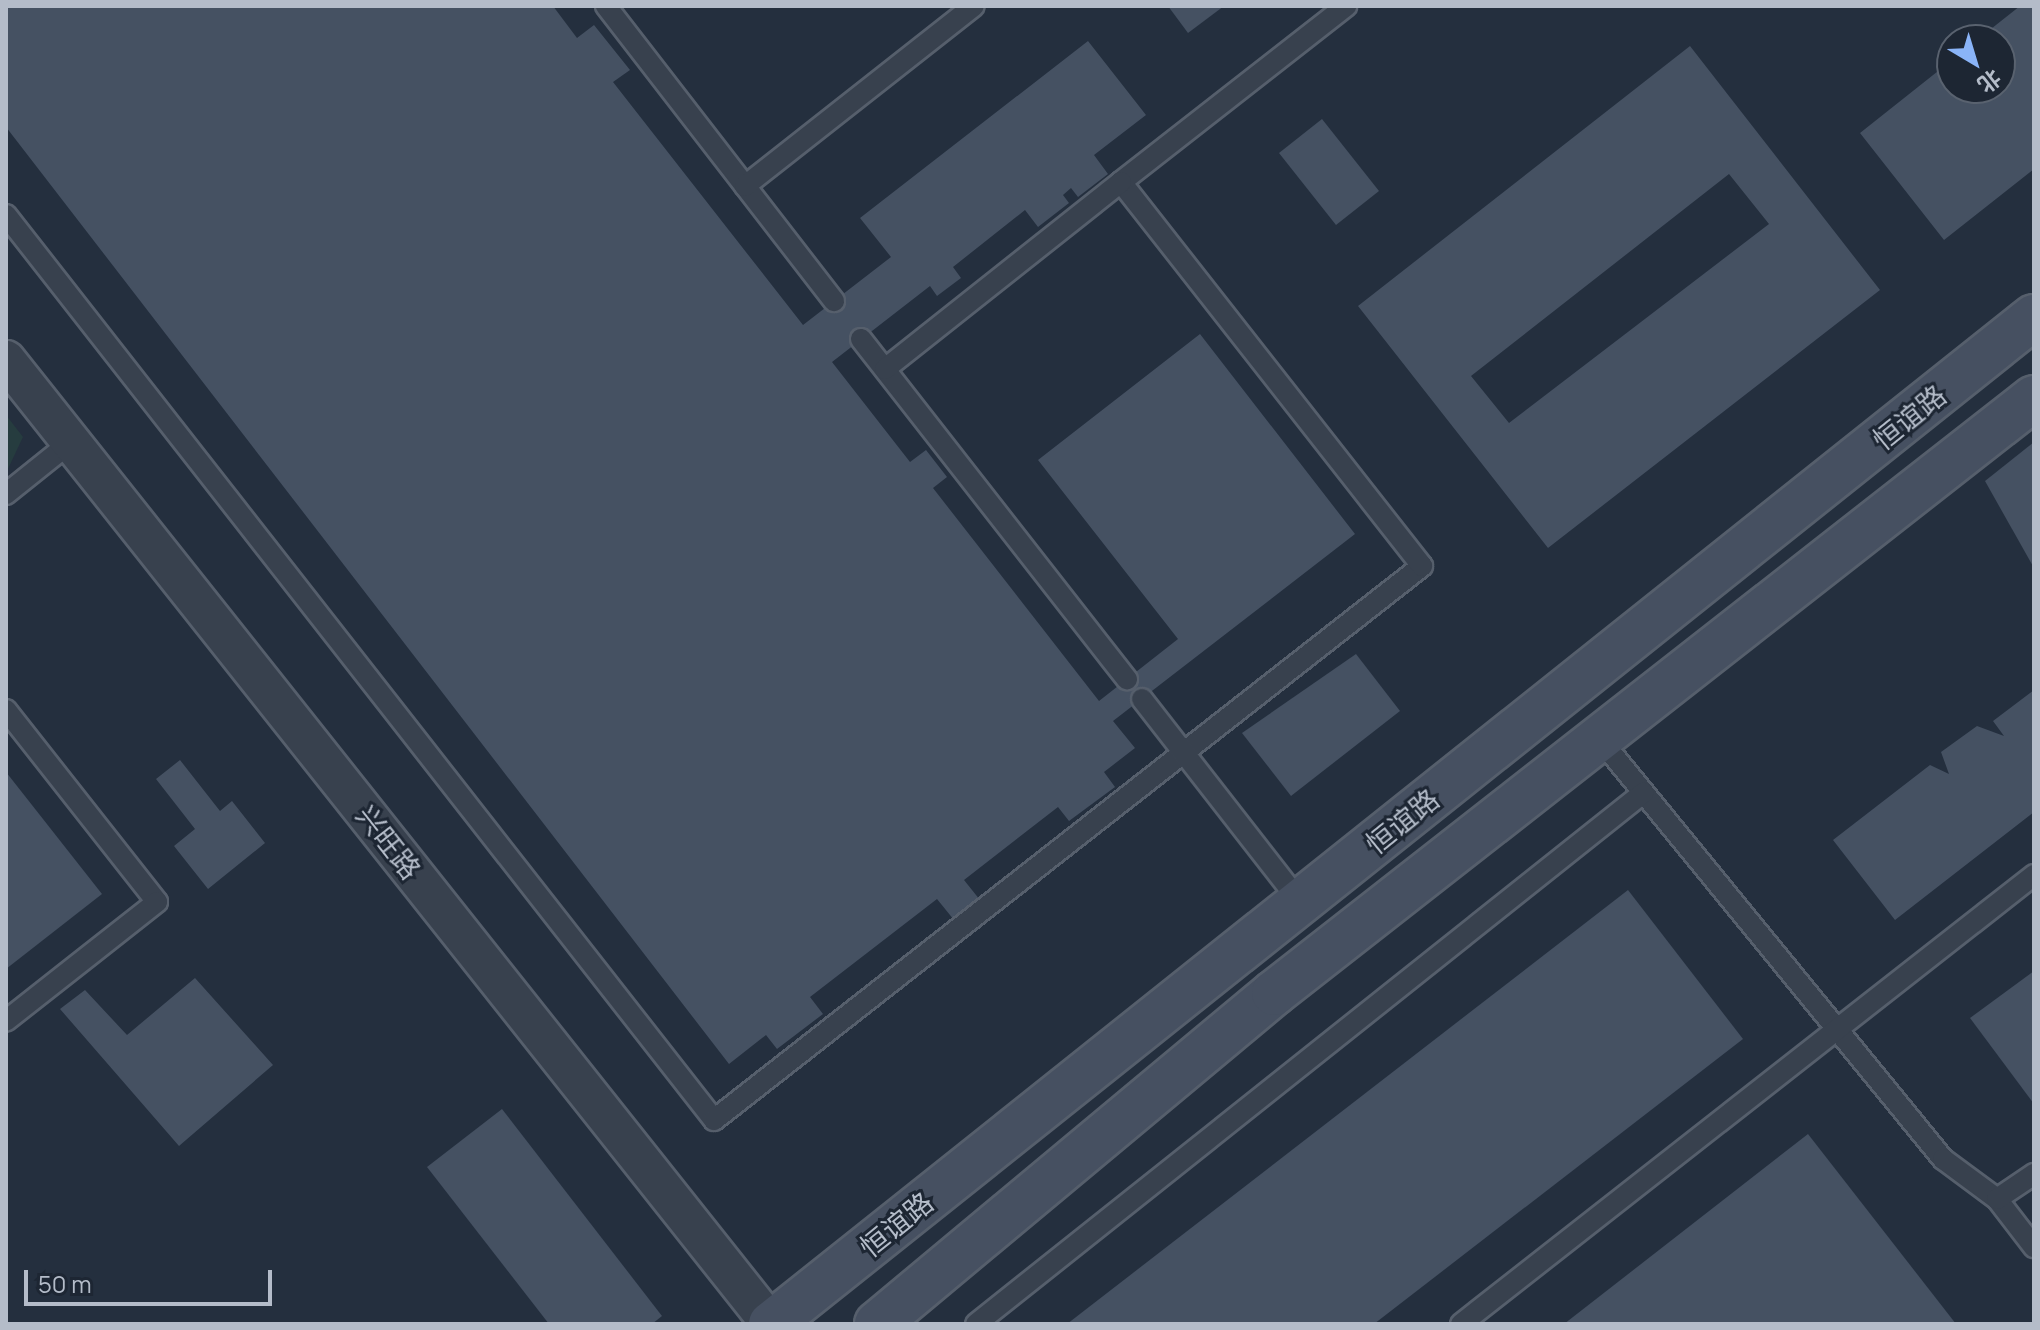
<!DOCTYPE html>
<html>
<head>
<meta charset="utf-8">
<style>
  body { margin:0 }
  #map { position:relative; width:2040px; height:1330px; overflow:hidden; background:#242f3e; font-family:Manrope,"Noto Sans SC",sans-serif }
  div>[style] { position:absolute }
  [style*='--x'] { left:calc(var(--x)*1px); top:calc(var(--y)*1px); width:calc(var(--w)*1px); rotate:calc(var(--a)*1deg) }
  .green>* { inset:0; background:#263c3f }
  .building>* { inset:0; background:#455162 }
  .roads { filter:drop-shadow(2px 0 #565f6c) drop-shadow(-2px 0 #565f6c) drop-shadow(0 2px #565f6c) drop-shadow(0 -2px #565f6c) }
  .lane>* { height:20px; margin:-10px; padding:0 10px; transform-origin:10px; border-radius:10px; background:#38414e }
  .street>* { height:38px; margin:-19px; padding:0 19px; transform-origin:19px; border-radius:19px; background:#38414e }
  .secondary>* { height:44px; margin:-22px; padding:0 22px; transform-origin:22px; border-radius:22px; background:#465061 }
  span { translate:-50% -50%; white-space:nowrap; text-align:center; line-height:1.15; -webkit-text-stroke:6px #1d2633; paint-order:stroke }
  .street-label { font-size:28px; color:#b4bcc9 }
  .frame { position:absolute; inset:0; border:8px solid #b4bcc9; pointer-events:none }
  .north { position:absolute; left:1936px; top:24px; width:80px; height:80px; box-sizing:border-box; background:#1d2633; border:2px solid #59626f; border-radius:50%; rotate:142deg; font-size:22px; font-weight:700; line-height:32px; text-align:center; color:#b4bcc9 }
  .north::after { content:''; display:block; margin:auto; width:28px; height:36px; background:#8ab4f8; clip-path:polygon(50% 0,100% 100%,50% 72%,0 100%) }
  .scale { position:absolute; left:24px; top:1270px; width:248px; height:36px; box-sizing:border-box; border:4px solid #b4bcc9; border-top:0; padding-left:10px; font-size:24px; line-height:28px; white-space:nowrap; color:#b4bcc9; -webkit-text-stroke:6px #1d2633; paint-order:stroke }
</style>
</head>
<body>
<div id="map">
  <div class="green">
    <div style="clip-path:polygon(6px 415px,23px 437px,6px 473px)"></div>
  </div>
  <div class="building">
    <div style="clip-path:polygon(6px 6px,553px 6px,577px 38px,594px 25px,630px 70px,613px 82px,803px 325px,891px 257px,860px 218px,1088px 41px,1146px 115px,1094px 155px,1108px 174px,1078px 197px,1071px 188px,1063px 195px,1069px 203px,1038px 227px,1025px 210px,953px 267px,961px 278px,937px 296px,930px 286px,832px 362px,910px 462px,926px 450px,947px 477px,933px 488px,1099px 701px,1178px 639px,1038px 460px,1200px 334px,1355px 534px,1113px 721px,1135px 748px,1104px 772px,1115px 787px,1069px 821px,1058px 807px,964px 880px,980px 900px,954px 920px,937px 899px,810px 997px,823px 1014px,777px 1049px,766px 1035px,729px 1064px,6px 127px)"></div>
    <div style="clip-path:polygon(1168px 6px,1224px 6px,1188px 33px)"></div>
    <div style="clip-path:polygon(2020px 6px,2034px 6px,2034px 169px,1944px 240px,1860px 133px,1952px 60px,1952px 88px,2000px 88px,2000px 40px,1977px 40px)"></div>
    <div style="clip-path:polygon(evenodd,1690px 46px,1880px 290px,1548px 548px,1358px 306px,1690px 46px,1729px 174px,1769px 224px,1509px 423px,1471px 376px,1729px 174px)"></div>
    <div style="clip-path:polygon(1322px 119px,1379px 191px,1336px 225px,1279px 153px)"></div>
    <div style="clip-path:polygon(2034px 442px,2034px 568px,1985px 481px)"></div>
    <div style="clip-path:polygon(1356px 654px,1400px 711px,1291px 796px,1242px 733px)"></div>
    <div style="clip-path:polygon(2034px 690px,2034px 812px,1895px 920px,1833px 840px,1930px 765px,1949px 774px,1941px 752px,1977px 726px,2004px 736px,1993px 721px)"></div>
    <div style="clip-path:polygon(180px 760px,220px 811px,232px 801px,265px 843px,208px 889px,174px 846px,195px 829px,156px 779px)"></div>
    <div style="clip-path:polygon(6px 772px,102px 894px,6px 969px)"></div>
    <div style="clip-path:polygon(1628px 890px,1743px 1039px,1374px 1324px,1067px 1324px)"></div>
    <div style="clip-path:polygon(2034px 971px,2034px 1104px,1970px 1018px)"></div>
    <div style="clip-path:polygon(195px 978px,273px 1065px,179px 1146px,60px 1009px,85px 990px,127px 1035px)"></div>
    <div style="clip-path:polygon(502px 1109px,662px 1316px,652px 1324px,549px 1324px,427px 1167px)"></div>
    <div style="clip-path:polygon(1808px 1134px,1956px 1324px,1564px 1324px)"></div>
  </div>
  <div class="roads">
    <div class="lane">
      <div style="--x:606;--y:6;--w:373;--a:52.3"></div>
      <div style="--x:745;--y:186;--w:291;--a:-38.2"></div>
      <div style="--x:6;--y:215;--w:1149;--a:51.96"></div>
      <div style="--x:714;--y:1120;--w:899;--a:-38.04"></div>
      <div style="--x:1422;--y:566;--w:488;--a:-128.1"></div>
      <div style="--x:1121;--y:182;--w:286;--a:-38"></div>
      <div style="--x:861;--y:339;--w:432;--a:52"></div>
      <div style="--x:885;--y:369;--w:301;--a:-38.4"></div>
      <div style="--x:6;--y:494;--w:83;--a:-38.7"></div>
      <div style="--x:1142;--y:699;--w:257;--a:52.1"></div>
      <div style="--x:6;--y:710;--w:244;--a:51.8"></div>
      <div style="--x:157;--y:902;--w:192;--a:141.8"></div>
      <div style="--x:1599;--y:738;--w:544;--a:50.75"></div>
      <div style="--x:1943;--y:1159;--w:67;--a:36.5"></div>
      <div style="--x:1997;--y:1199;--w:61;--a:52.4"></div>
      <div style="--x:1997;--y:1199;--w:45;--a:-34"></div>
      <div style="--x:976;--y:1324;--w:853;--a:-38.52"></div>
      <div style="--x:1461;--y:1324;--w:728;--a:-38.08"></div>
    </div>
    <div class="street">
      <div style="--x:6;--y:360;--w:1231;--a:51.57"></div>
    </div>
    <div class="secondary">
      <div style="--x:771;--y:1324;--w:1615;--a:-38.57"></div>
      <div style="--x:877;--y:1324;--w:517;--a:-39.82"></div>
      <div style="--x:1274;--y:993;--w:965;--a:-38.06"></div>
    </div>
  </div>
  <div class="street-label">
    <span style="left:1909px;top:417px;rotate:-39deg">恒谊路</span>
    <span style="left:1402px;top:821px;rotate:-39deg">恒谊路</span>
    <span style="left:389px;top:842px;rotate:52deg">兴旺路</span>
    <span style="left:896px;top:1224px;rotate:-39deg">恒谊路</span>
  </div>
  <div class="frame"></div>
  <div class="north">北</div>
  <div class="scale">50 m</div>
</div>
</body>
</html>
